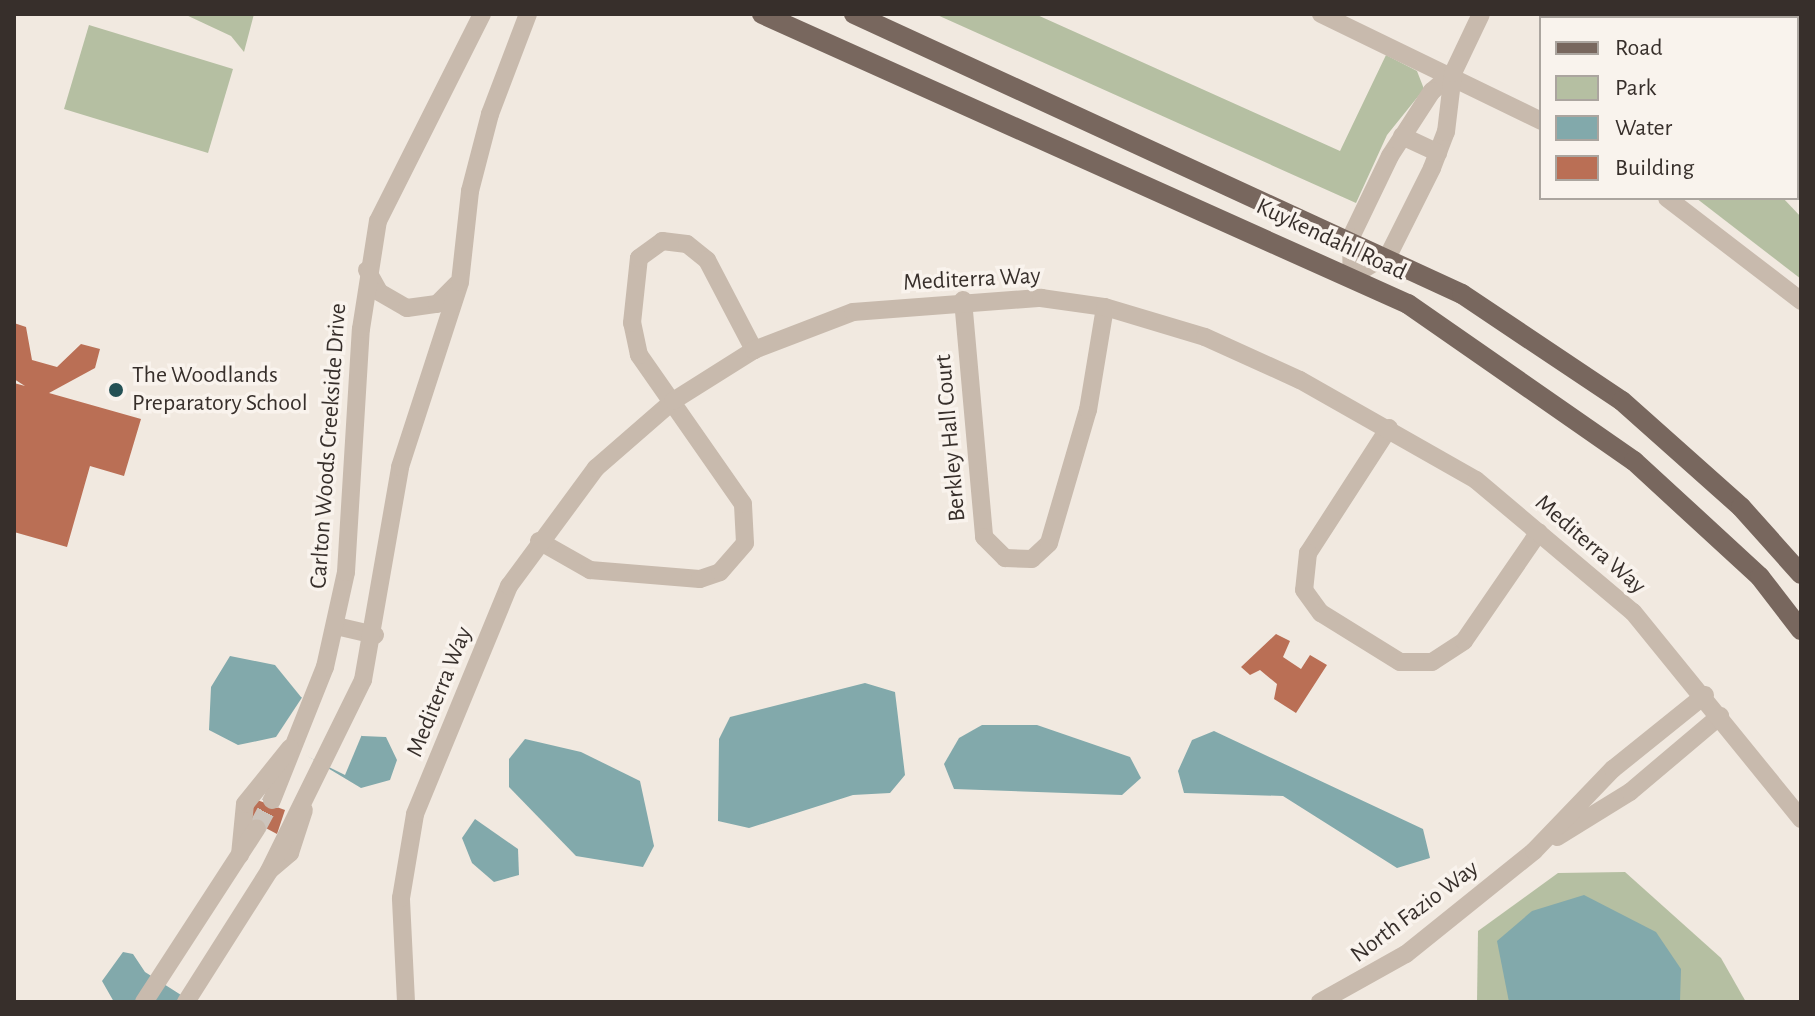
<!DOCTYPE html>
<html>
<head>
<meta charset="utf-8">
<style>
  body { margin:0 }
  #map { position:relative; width:1815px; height:1016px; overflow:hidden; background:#f1e9e0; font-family:"Alegreya Sans",sans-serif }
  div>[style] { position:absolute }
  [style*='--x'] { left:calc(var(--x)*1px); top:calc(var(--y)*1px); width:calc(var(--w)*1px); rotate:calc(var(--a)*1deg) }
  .green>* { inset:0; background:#b5bfa2 }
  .water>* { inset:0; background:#82a9ab }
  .pier>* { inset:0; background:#f1e9e0 }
  .building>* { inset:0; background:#ba6f55 }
  .minor-tunnel>* { height:18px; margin-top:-9px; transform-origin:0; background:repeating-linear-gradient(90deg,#ccc4bc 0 18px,transparent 0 27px) }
  .minor>* { height:18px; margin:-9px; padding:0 9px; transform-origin:9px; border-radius:9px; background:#c8baad }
  .major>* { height:20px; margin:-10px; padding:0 10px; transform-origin:10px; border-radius:10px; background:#78675e }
  .dots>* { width:22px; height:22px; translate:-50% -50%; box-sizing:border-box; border:4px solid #f9f3ed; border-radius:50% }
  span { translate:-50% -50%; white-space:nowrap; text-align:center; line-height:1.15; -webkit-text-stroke:7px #f9f3ed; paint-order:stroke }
  .street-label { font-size:24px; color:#372f2b }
  .poi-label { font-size:24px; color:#372f2b }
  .left { translate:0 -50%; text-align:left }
  .frame { position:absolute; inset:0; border:16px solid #372f2b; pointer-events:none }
  .legend { position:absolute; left:1539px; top:16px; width:260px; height:184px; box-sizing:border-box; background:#f9f3ed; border:2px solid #aba59f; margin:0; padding:10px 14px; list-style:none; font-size:24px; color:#372f2b }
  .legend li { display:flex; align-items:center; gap:16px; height:40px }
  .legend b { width:40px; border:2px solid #aba59f }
</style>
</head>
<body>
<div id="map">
  <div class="green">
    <div style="clip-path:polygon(184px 14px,254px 14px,244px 52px,231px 36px)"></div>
    <div style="clip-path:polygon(935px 14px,1035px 14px,1340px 151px,1386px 55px,1417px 71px,1424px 89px,1387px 135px,1356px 203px)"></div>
    <div style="clip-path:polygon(89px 25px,233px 69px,208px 153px,64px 109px)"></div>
    <div style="clip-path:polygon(1696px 198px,1783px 198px,1801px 217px,1801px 279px)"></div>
    <div style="clip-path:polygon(1625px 872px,1721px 958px,1746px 1002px,1477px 1002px,1478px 931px,1558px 873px)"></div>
  </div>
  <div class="water">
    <div style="clip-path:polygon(230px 656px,275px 665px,301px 697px,362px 736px,386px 737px,397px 760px,390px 780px,361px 788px,276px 737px,238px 745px,209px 730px,211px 687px)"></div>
    <div style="clip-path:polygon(865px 683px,895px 692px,905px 775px,890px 793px,853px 795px,749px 828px,718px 821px,719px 739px,730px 717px)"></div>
    <div style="clip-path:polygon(982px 725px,1037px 725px,1130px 757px,1141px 778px,1122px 795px,954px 789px,944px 764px,959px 738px)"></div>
    <div style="clip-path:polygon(1214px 731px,1423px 829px,1430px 858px,1397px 868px,1283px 796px,1184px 793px,1178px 771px,1192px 740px)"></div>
    <div style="clip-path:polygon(525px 739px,581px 752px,640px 781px,654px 846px,643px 867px,576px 856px,509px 787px,509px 759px)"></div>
    <div style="clip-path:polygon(475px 819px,518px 849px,519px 875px,494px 882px,472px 863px,462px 838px)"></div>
    <div style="clip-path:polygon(1584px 895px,1656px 932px,1681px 969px,1680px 1002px,1509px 1002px,1497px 941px,1532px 911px)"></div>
    <div style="clip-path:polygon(123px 952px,133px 954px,145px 972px,192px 1002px,114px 1002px,102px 981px)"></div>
  </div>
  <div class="pier">
    <div style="clip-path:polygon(303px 696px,363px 732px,345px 775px,274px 740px)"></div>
  </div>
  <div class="building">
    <div style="clip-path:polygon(14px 323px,26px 327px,32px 360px,57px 367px,81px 344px,100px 349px,95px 368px,49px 393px,141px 419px,124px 476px,90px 466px,67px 547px,14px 532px,14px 383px,25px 386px,14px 379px)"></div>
    <div style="clip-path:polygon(1276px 634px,1290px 641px,1283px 657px,1301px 669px,1310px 655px,1327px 665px,1296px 713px,1274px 699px,1277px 684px,1260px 670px,1250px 675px,1241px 667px)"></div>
    <div style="clip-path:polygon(257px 800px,285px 810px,277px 834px,247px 818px)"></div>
  </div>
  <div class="minor-tunnel">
    <div style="--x:257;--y:828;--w:32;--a:-62"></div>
  </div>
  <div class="minor">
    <div style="--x:1321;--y:14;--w:245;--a:25.9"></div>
    <div style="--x:1771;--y:18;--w:4;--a:-63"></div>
    <div style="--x:1453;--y:73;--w:28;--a:139"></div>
    <div style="--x:1432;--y:91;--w:77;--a:122.9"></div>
    <div style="--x:1390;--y:156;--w:90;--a:115.7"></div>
    <div style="--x:1351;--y:237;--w:39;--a:89"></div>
    <div style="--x:1352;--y:276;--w:43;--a:-30.7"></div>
    <div style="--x:1389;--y:254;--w:96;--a:-63.4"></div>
    <div style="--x:1432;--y:168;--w:39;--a:-69"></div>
    <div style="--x:1446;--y:132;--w:59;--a:-83.2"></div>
    <div style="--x:1453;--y:73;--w:65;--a:-64.6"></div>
    <div style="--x:1402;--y:136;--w:40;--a:25"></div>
    <div style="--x:1797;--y:185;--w:6;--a:51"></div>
    <div style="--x:1667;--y:198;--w:169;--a:37.5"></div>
    <div style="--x:367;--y:270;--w:25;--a:61"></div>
    <div style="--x:379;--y:292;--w:32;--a:30"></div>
    <div style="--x:407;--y:308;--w:30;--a:-8"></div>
    <div style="--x:437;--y:304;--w:28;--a:-45"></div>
    <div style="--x:963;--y:300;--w:238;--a:84.9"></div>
    <div style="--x:984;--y:537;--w:30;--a:45"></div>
    <div style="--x:1005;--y:558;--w:27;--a:2"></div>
    <div style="--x:1032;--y:559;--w:23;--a:-43"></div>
    <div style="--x:1049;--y:543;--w:139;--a:-73.7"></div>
    <div style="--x:1088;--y:410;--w:104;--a:-80.6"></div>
    <div style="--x:1389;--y:428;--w:149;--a:122.9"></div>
    <div style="--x:1308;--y:553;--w:37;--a:96"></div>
    <div style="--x:1304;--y:590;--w:29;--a:54"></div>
    <div style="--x:1321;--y:613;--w:93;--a:31.8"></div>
    <div style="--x:1400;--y:662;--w:32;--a:0"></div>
    <div style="--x:1432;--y:662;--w:38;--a:-33"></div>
    <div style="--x:1464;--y:641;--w:132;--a:-55.5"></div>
    <div style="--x:539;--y:541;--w:59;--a:29.6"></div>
    <div style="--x:590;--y:570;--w:110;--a:4.7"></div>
    <div style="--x:700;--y:579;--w:21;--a:-19"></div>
    <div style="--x:720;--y:572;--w:38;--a:-49"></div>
    <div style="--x:745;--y:543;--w:39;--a:-93"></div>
    <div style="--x:743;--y:504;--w:182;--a:-124.9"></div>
    <div style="--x:639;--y:355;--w:33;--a:-102"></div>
    <div style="--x:632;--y:323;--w:65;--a:-83.9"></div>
    <div style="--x:639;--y:258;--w:29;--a:-36"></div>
    <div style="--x:662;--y:241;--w:25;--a:7"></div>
    <div style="--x:687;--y:244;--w:26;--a:39"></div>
    <div style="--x:707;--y:260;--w:102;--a:62.4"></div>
    <div style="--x:336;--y:626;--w:40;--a:13"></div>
    <div style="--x:272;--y:800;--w:143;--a:-68.3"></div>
    <div style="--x:325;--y:667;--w:97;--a:-77.5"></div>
    <div style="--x:346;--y:572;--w:243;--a:-86.5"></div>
    <div style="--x:361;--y:329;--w:109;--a:-81.1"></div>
    <div style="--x:378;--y:221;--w:232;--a:-63.3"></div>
    <div style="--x:1557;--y:837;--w:86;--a:-31.7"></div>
    <div style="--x:1630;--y:792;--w:118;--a:-40.2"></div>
    <div style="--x:240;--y:855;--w:51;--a:-84.4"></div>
    <div style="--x:245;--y:804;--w:72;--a:-51.2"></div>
    <div style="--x:271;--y:869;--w:25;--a:-40"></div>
    <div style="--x:290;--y:853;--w:45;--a:-72"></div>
    <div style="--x:144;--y:1002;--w:207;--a:-57"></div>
    <div style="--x:186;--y:1002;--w:155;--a:-57.6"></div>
    <div style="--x:269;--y:871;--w:213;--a:-63.8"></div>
    <div style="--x:363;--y:680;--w:216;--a:-80.1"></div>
    <div style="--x:400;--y:467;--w:194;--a:-72"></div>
    <div style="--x:460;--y:282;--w:92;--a:-83.7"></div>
    <div style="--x:470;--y:191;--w:80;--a:-75.4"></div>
    <div style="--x:490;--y:114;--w:107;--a:-69.2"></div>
    <div style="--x:406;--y:1002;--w:104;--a:-92.8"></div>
    <div style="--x:401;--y:898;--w:85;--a:-80.5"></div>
    <div style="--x:415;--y:814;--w:247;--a:-67.6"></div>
    <div style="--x:509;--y:586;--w:147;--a:-53.6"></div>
    <div style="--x:596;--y:468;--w:102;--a:-41"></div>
    <div style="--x:673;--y:401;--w:96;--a:-32.2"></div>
    <div style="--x:754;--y:350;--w:106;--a:-21"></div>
    <div style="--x:853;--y:312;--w:189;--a:-4.3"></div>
    <div style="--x:1041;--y:298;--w:65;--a:8"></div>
    <div style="--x:1105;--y:307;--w:104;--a:16.7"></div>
    <div style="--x:1205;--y:337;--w:104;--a:24.4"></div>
    <div style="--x:1300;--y:380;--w:202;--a:29.6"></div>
    <div style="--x:1476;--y:480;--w:205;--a:40.1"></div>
    <div style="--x:1633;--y:612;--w:267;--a:50.9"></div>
    <div style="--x:1320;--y:1002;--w:98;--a:-29.2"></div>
    <div style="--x:1406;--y:954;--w:164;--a:-38.8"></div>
    <div style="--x:1534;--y:851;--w:114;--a:-46.1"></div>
    <div style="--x:1613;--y:769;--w:118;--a:-38.8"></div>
  </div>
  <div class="major">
    <div style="--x:762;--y:14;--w:708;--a:24.18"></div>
    <div style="--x:1408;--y:304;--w:275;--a:34.8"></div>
    <div style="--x:1634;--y:461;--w:171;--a:42.6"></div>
    <div style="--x:1760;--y:577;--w:67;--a:52.3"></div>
    <div style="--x:854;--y:14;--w:669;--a:24.73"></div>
    <div style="--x:1462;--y:294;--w:192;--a:33.8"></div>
    <div style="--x:1622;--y:401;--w:159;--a:41.7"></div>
    <div style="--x:1741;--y:507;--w:90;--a:48.2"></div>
  </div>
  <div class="dots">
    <div style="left:116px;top:390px;background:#245155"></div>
  </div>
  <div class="street-label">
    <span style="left:1331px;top:240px;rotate:25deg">Kuykendahl Road</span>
    <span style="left:972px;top:280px;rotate:-3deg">Mediterra Way</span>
    <span style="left:951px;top:438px;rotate:-95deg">Berkley Hall Court</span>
    <span style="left:329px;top:446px;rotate:-86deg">Carlton Woods Creekside Drive</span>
    <span style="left:1590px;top:545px;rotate:41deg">Mediterra Way</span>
    <span style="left:440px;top:692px;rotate:-68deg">Mediterra Way</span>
    <span style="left:1415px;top:912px;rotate:-37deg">North Fazio Way</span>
  </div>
  <div class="poi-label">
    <span class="left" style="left:132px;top:390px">The Woodlands<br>Preparatory School</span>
  </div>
  <div class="frame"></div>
  <ul class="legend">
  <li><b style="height:10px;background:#78675e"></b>Road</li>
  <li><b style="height:22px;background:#b5bfa2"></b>Park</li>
  <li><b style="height:22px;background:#82a9ab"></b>Water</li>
  <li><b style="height:22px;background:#ba6f55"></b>Building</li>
  </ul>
</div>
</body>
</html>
